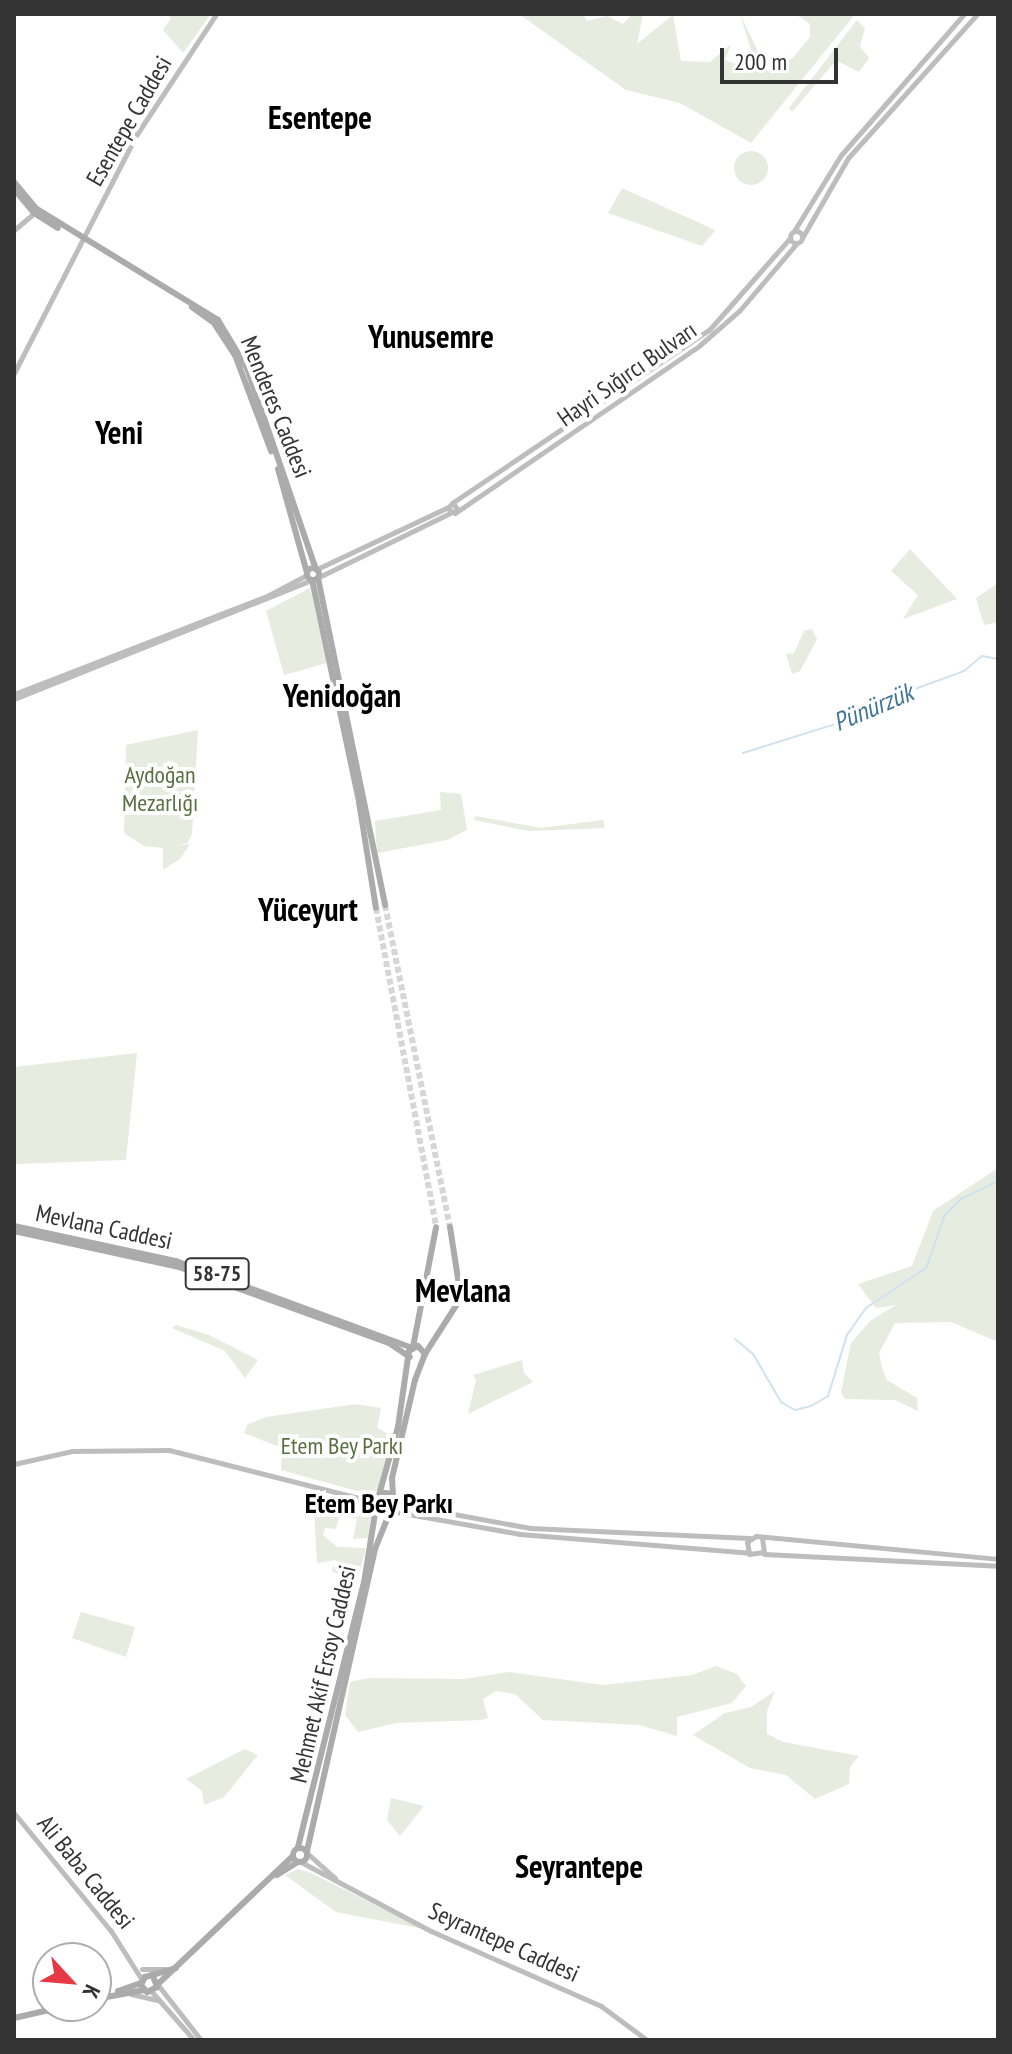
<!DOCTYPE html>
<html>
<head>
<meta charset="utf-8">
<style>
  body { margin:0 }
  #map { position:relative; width:1012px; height:2054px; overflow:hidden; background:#fff; font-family:"PT Sans Narrow",sans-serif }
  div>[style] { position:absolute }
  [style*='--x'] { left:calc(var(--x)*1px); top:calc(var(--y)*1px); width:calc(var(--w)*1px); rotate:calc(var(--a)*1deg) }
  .green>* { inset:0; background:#e6ecdf }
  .round { border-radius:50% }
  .stream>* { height:2px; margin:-1px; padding:0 1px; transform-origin:1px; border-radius:1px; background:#cfe2ee }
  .primary-tunnel>* { height:6px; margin-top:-3px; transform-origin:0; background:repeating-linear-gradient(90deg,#d6d6d6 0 6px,transparent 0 9px) }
  .secondary>* { height:5px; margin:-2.5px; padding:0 2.5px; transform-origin:2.5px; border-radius:2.5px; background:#bdbdbd }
  .secondary>.ring { margin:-2.5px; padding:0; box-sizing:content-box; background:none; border:5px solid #bdbdbd; border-radius:50% }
  .primary>* { height:6px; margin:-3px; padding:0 3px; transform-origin:3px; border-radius:3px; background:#ababab }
  .primary>.ring { margin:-3px; padding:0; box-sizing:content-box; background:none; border:6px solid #ababab; border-radius:50% }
  span { translate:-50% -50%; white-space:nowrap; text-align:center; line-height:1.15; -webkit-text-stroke:8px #fff; paint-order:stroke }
  .shield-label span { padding:2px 6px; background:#fff; border:2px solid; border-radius:6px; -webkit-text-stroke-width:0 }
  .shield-label { font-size:22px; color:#333; font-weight:700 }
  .street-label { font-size:24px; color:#333 }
  .park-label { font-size:24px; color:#56703f }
  .water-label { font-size:26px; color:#3f7597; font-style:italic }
  .quarter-label { font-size:28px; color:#000; font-weight:700 }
  .district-label { font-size:32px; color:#000; font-weight:700 }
  .frame { position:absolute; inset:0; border:16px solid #333; pointer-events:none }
  .north { position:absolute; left:32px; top:1942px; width:80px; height:80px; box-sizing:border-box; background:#fff; border:2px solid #adadad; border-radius:50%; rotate:116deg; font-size:22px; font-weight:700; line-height:32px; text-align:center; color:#333 }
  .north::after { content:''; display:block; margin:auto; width:28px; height:36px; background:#e63946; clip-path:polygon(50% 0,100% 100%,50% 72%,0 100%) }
  .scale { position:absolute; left:720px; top:48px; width:118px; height:36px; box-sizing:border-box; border:4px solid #333; border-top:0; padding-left:10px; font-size:24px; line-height:28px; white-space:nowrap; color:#333; -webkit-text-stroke:6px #fff; paint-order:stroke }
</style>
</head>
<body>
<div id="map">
  <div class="green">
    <div style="clip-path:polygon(166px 14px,211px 14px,183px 53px,163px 30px,171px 18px)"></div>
    <div style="clip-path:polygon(519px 14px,583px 14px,587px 21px,607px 16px,623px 24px,632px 14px,643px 14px,637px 44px,673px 15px,681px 61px,710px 62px,731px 44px,725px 60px,739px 65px,751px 50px,740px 14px,768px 72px,793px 58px,810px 37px,810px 24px,796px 14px,855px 14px,751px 143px,680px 103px,626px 90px)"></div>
    <div style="clip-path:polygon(857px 20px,865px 28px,860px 46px,869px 58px,859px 72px,839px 62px,832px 65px,792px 112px,789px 108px)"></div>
    <div class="round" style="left:734px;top:151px;width:34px;height:34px"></div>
    <div style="clip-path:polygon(622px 188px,715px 230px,714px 232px,702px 246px,608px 213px)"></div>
    <div style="clip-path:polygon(910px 549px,957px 599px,903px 619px,918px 595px,891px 571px)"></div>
    <div style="clip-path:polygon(998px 583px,998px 622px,984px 625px,976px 598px)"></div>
    <div style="clip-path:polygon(310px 588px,327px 663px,284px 675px,266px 611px)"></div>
    <div style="clip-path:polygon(812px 629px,817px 639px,800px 671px,792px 674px,786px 654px,794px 653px,804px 631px)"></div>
    <div style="clip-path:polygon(198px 730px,192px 834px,188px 843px,176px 846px,190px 844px,180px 859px,163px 870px,163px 848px,144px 846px,124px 833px,126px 745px)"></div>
    <div style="clip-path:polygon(440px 792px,461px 794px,467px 830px,447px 840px,377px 853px,375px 821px,441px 810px)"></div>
    <div style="clip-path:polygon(476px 816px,541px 828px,603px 820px,605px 828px,528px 831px,474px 820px)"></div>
    <div style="clip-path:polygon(137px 1053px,126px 1160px,14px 1164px,14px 1067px)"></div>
    <div style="clip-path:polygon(998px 1168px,998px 1342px,951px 1322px,895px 1323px,879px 1353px,883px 1371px,887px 1380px,917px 1398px,918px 1411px,895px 1400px,845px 1399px,841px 1392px,851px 1343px,870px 1321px,896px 1305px,876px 1308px,858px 1284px,912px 1266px,933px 1211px)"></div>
    <div style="clip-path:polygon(176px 1325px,209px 1335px,258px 1360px,245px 1378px,225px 1351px,172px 1328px)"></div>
    <div style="clip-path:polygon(522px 1360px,524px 1373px,533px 1382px,468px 1414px,476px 1380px,473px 1375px)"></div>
    <div style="clip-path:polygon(356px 1404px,381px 1408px,377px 1428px,391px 1435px,381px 1487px,371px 1495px,281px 1470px,282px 1448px,244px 1433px,248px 1424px,266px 1417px)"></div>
    <div style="clip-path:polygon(313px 1492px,372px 1509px,368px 1538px,353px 1539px,357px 1519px,340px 1513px,336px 1529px,325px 1528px,323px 1535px,337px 1547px,366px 1548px,358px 1578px,332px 1572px,333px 1566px,339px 1567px,336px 1560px,317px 1563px)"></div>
    <div style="clip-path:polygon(81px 1612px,135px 1627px,126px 1657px,72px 1638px)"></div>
    <div style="clip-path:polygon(716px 1666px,737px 1674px,746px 1686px,732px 1703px,677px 1717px,677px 1736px,639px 1725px,543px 1720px,515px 1694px,496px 1691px,483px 1699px,488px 1718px,481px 1720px,396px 1723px,358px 1732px,345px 1715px,350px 1682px,369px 1678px,464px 1679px,509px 1672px,603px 1685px,692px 1675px)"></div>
    <div style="clip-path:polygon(775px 1691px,767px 1711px,767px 1734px,783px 1742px,859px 1756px,850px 1767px,849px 1784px,815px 1799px,786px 1775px,750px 1768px,693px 1735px,725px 1713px,751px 1707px)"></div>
    <div style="clip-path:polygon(245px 1749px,258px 1755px,224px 1797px,204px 1805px,202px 1791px,186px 1779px)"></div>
    <div style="clip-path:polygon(391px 1798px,424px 1806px,400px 1836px,387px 1820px)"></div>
    <div style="clip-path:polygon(298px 1869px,311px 1873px,424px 1929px,336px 1912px,285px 1875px)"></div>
  </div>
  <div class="stream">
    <div style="--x:743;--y:753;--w:124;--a:-17.4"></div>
    <div style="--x:861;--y:716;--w:37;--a:-31"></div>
    <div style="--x:893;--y:697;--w:76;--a:-20.1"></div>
    <div style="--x:964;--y:671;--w:23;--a:-40"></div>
    <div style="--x:982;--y:656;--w:16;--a:11"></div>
    <div style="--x:735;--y:1339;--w:23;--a:40"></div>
    <div style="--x:753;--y:1354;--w:56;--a:59.7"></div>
    <div style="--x:781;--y:1402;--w:16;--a:30"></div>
    <div style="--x:795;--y:1410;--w:16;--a:-14"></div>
    <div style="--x:811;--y:1406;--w:20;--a:-30"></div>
    <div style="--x:828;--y:1396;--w:64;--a:-72.7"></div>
    <div style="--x:847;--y:1335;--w:33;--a:-55"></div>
    <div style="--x:866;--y:1308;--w:72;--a:-33.7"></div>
    <div style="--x:926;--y:1268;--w:56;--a:-70.3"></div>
    <div style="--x:945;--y:1215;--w:23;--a:-45"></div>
    <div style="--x:961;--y:1199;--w:41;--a:-25.9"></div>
  </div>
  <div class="primary-tunnel">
    <div style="--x:385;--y:905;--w:328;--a:78.6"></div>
    <div style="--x:376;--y:908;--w:325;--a:79.3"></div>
  </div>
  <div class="secondary">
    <div style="--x:14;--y:230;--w:26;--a:-40"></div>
    <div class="ring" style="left:790px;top:231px;width:7px;height:7px"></div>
    <div style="--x:794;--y:231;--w:89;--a:-58.3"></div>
    <div style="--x:841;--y:155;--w:187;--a:-48.9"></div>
    <div style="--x:802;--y:238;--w:92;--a:-60.1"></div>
    <div style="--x:848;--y:158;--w:193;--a:-48.1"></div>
    <div style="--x:14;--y:373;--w:269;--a:-62.8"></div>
    <div style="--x:137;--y:134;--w:144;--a:-56.6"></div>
    <div style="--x:452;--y:503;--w:311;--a:-34"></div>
    <div style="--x:710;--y:329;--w:121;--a:-48.7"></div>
    <div style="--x:457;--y:509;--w:7;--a:-124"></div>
    <div style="--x:453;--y:503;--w:8;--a:140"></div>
    <div style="--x:447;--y:508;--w:9;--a:32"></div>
    <div style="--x:455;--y:513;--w:297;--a:-34.4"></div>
    <div style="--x:700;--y:345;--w:53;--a:-41.2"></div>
    <div style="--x:740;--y:310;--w:88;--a:-49.6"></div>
    <div style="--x:317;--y:569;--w:143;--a:-25.3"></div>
    <div style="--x:319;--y:577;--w:146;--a:-26"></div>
    <div style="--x:14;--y:694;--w:271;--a:-21.2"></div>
    <div style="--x:267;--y:596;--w:45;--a:-27.7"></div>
    <div style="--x:14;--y:699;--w:320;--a:-21.8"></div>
    <div style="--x:14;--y:1464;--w:59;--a:-12.6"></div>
    <div style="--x:72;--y:1451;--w:97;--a:-0.6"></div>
    <div style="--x:169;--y:1450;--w:212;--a:14.2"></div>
    <div style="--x:393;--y:1497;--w:41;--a:18.4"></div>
    <div style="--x:432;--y:1510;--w:100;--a:10.4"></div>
    <div style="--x:530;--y:1528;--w:220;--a:2.6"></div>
    <div style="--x:391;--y:1511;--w:131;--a:10.1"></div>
    <div style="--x:520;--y:1534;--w:230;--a:4.7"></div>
    <div style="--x:762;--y:1538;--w:14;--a:82"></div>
    <div style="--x:764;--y:1552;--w:15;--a:172"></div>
    <div style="--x:749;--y:1554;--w:12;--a:-99"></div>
    <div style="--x:747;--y:1542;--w:11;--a:-34"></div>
    <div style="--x:756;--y:1536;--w:243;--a:5.4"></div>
    <div style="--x:764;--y:1554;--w:234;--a:2.9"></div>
    <div style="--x:14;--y:1813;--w:153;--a:50.6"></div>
    <div style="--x:111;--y:1931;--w:58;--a:57.7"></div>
    <div style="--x:307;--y:1853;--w:38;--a:42"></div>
    <div style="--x:301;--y:1862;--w:147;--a:28"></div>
    <div style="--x:431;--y:1931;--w:186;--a:23.8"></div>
    <div style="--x:601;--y:2006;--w:57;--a:36.5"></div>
    <div style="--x:142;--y:1969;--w:24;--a:0"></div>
    <div style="--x:158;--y:1985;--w:70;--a:52"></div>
    <div style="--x:152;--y:1992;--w:64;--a:48.8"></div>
    <div style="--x:131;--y:1994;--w:27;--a:13"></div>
  </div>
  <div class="primary">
    <div style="--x:14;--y:182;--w:35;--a:50"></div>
    <div style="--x:37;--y:209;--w:212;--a:31.5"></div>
    <div style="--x:218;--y:320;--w:56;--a:58.9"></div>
    <div style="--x:247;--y:368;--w:213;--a:71.1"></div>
    <div style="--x:14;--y:189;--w:31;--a:50"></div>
    <div style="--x:34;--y:213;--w:28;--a:32"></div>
    <div style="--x:192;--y:307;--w:27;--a:36"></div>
    <div style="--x:214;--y:323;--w:38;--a:57"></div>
    <div style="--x:235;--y:355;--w:103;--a:69.4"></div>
    <div style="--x:278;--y:469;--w:108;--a:74.4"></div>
    <div class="ring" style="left:307px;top:568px;width:6px;height:6px"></div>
    <div style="--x:318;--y:578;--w:334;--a:78.4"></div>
    <div style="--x:312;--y:580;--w:227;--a:78"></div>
    <div style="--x:359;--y:802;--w:107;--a:80.9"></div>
    <div style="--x:14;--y:1226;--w:166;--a:12.2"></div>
    <div style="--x:176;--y:1261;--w:252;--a:20.2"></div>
    <div style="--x:14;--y:1231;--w:169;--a:12.3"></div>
    <div style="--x:179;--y:1267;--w:223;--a:19.9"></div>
    <div style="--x:389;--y:1343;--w:25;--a:34"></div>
    <div style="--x:413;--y:1347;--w:122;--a:-79.1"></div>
    <div class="ring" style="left:375px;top:1493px;width:14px;height:14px"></div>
    <div style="--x:379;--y:1495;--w:71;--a:-74.4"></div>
    <div style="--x:398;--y:1427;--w:77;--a:-81.8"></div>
    <div style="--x:409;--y:1351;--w:10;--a:-29"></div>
    <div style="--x:418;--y:1346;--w:11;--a:49"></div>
    <div style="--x:393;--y:1496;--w:18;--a:-93"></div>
    <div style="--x:392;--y:1478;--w:101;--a:-76.8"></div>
    <div style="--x:415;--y:1380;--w:28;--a:-69"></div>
    <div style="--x:425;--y:1354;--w:67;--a:-57.3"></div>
    <div style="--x:461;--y:1298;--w:72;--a:-98.8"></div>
    <div style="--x:298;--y:1847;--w:272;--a:-76"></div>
    <div style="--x:364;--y:1583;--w:77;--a:-81"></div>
    <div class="ring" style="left:293px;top:1848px;width:8px;height:8px"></div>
    <div style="--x:307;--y:1851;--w:310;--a:-77.3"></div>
    <div style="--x:375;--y:1549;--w:40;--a:-68"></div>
    <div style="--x:277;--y:1875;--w:25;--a:-32"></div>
    <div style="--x:153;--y:1976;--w:12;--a:70"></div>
    <div style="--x:157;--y:1987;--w:11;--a:153"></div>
    <div style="--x:147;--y:1992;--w:9;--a:-131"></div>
    <div style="--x:141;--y:1985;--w:9;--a:-63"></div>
    <div style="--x:145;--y:1977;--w:32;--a:-16"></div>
    <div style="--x:158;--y:1984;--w:186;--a:-43.5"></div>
    <div style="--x:118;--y:1991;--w:24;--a:-19"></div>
    <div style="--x:96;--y:1999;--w:49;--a:-10.6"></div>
    <div style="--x:14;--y:2018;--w:54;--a:-12.8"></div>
  </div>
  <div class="shield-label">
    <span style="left:217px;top:1274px">58-75</span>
  </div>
  <div class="street-label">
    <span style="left:129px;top:121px;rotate:-60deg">Esentepe Caddesi</span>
    <span style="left:627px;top:374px;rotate:-35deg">Hayri Sığırcı Bulvarı</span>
    <span style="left:276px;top:407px;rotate:68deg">Menderes Caddesi</span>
    <span style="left:104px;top:1227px;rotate:12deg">Mevlana Caddesi</span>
    <span style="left:323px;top:1674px;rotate:-77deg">Mehmet Akif Ersoy Caddesi</span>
    <span style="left:86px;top:1872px;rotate:51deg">Ali Baba Caddesi</span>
    <span style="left:504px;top:1942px;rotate:24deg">Seyrantepe Caddesi</span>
  </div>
  <div class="park-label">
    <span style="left:160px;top:789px">Aydoğan<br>Mezarlığı</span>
    <span style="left:342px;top:1446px">Etem Bey Parkı</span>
  </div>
  <div class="water-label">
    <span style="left:873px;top:707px;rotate:-23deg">Pünürzük</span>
  </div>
  <div class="quarter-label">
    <span style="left:379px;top:1503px">Etem Bey Parkı</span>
  </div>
  <div class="district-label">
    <span style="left:320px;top:117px">Esentepe</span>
    <span style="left:431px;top:336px">Yunusemre</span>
    <span style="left:119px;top:432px">Yeni</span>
    <span style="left:342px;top:695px">Yenidoğan</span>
    <span style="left:308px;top:909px">Yüceyurt</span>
    <span style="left:463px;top:1290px">Mevlana</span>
    <span style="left:579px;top:1866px">Seyrantepe</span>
  </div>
  <div class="frame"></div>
  <div class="north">K</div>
  <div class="scale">200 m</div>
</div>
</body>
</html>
